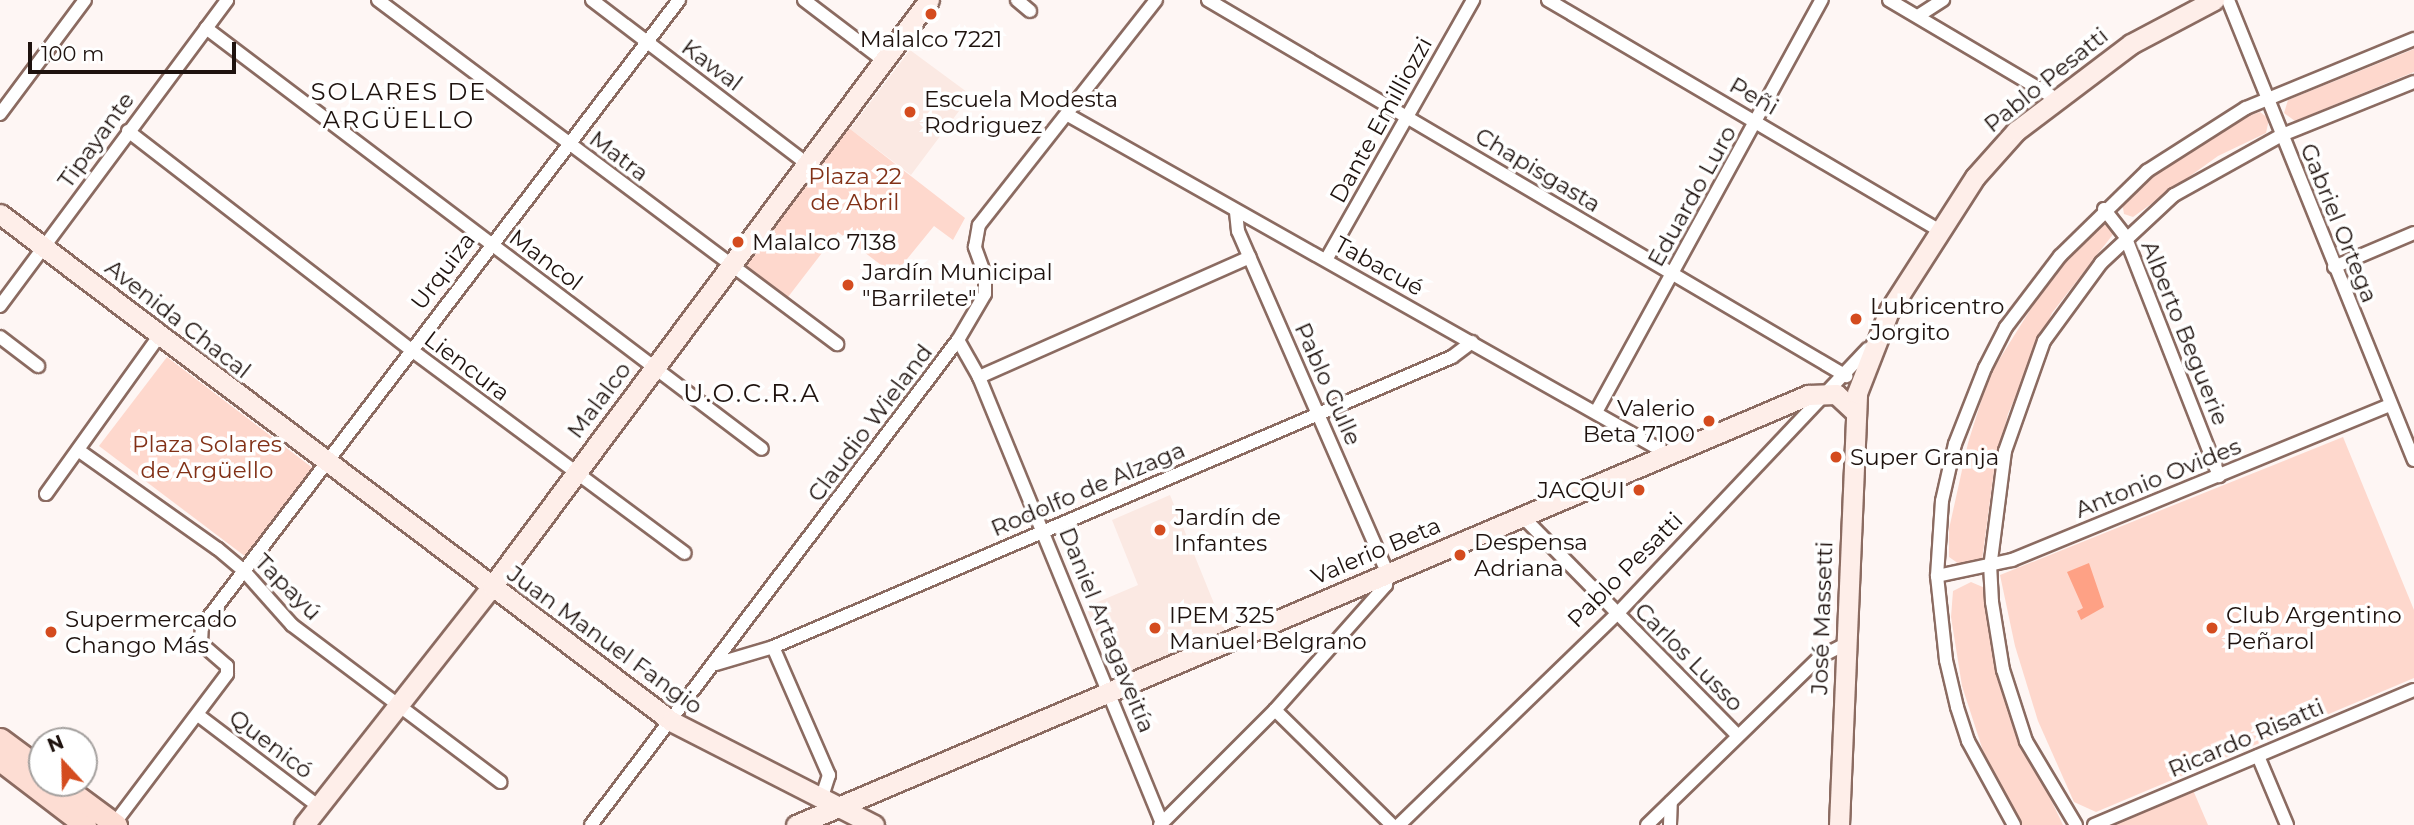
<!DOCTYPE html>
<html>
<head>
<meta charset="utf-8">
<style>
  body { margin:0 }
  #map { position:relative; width:2414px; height:825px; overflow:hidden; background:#fef6f4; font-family:Montserrat,sans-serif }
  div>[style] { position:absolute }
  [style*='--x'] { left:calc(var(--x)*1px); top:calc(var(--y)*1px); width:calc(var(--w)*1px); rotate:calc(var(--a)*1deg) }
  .built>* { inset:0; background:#fbe9e3 }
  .green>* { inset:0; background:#fed8cd }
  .water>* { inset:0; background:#fea185 }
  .roads { filter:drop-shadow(2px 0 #8b6b61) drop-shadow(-2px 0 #8b6b61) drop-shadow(0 2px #8b6b61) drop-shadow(0 -2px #8b6b61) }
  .street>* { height:12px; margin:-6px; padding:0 6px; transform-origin:6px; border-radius:6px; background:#fff }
  .secondary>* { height:19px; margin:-9.5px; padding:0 9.5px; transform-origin:9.5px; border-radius:9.5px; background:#feeee9 }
  .primary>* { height:21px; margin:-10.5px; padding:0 10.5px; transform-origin:10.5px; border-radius:10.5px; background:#fdddd3 }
  .dots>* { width:19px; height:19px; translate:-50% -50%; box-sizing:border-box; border:4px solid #fff; border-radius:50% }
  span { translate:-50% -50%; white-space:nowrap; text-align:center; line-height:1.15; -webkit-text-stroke:7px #fff; paint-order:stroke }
  .poi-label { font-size:23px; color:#1f130f }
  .left { translate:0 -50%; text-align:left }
  .right { translate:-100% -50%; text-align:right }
  .street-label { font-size:23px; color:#1f130f }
  .park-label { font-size:23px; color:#823117 }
  .neighbourhood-label { font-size:24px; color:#1f130f; letter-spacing:2px }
  .quarter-label { font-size:26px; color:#1f130f; letter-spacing:2px }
  .north { position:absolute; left:28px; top:727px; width:70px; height:70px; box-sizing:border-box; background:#fff; border:2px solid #a5a19f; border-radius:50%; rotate:338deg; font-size:19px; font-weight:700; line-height:28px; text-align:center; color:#1f130f }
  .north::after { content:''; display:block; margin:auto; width:24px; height:32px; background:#d44c1f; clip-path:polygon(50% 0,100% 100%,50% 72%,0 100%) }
  .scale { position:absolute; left:28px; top:42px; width:208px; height:32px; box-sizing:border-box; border:4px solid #1f130f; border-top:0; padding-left:9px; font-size:21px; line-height:24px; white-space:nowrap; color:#1f130f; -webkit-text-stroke:5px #fff; paint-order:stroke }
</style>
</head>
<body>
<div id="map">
  <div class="built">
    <div style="clip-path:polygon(910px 50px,971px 95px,911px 175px,850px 129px)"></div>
    <div style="clip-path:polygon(1170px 495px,1226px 633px,1116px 680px,1086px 607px,1138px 585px,1112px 520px)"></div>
  </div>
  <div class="green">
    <div style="clip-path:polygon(2414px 49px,2414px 72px,2295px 121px,2284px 113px,2288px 100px)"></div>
    <div style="clip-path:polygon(2260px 112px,2269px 119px,2266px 133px,2218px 156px,2133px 217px,2124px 214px,2122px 202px,2146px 179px,2226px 124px)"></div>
    <div style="clip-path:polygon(845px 125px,965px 218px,953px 240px,934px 226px,894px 275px,838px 232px,785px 301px,740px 265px)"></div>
    <div style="clip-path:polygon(2103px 220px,2114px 233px,2052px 313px,2008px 414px,1994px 471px,1982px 560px,1962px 566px,1949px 557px,1949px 529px,1968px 443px,1989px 376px,2052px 275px)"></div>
    <div style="clip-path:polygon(167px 357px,314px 469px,246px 557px,99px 446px)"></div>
    <div style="clip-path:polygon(2343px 437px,2414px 610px,2414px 678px,2096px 812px,2074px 802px,2038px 721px,2015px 646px,2000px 575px)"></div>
    <div style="clip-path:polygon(1971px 582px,1985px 588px,2011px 716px,2063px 825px,2019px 825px,1986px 760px,1962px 686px,1951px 617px,1953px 591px)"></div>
    <div style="clip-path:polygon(2193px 790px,2208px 825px,2109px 825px)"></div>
  </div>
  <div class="water">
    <div style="clip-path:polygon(2089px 563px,2104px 607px,2081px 620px,2077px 611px,2083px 608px,2067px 572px)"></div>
  </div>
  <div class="roads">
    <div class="street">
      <div style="--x:378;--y:0;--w:574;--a:36.85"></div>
      <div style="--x:592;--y:0;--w:269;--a:37.3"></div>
      <div style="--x:804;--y:0;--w:99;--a:37.2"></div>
      <div style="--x:1017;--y:0;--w:17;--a:40"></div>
      <div style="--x:1208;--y:0;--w:741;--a:30.51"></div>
      <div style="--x:1548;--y:0;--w:453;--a:30.5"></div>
      <div style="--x:1889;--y:0;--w:193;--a:30.6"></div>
      <div style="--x:2228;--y:0;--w:496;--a:68"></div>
      <div style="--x:1918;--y:16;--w:30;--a:-33"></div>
      <div style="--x:206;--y:28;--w:697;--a:37.13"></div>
      <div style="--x:0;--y:114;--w:142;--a:-53.3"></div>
      <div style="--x:1068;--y:115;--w:689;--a:29.47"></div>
      <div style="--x:128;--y:131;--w:356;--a:37.7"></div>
      <div style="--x:410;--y:349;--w:342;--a:36.6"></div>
      <div style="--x:2104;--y:209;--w:34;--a:52"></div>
      <div style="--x:2125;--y:236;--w:258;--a:68.6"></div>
      <div style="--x:1326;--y:260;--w:299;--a:-60.5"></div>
      <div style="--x:2334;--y:267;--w:87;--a:-23"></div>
      <div style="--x:0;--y:306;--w:381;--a:-53.4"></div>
      <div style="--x:0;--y:337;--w:48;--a:37.3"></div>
      <div style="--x:958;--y:340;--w:43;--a:60.4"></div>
      <div style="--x:979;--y:377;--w:482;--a:67.7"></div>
      <div style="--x:979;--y:377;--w:296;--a:-23.9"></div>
      <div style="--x:1596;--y:412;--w:470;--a:-61.3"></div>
      <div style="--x:78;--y:450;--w:171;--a:35.3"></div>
      <div style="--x:218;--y:549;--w:34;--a:40"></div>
      <div style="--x:244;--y:571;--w:72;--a:48.4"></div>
      <div style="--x:292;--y:625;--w:261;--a:37"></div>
      <div style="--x:46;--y:494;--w:194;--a:-54.4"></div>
      <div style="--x:1522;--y:516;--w:308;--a:45.5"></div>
      <div style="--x:1937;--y:576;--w:77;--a:-12"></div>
      <div style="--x:2012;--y:560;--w:409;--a:-22.3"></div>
      <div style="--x:773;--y:647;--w:140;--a:66.4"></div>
      <div style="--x:829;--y:775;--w:22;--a:108"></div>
      <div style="--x:716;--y:664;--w:59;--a:-16.6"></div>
      <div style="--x:773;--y:647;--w:738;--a:-23.13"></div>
      <div style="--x:1452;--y:357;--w:25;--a:-37"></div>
      <div style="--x:1275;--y:710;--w:164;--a:44.5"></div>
      <div style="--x:198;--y:715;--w:151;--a:37.2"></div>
      <div style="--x:2258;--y:756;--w:75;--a:67.2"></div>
      <div style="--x:114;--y:824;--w:188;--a:-53"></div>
      <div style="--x:227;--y:674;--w:8;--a:-90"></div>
      <div style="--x:227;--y:666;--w:35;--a:-139"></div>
      <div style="--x:201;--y:643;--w:17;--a:-87"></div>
      <div style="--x:202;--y:626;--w:787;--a:-52.69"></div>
      <div style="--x:591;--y:825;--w:608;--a:-52.89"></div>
      <div style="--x:958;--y:340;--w:53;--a:-59.6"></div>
      <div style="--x:985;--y:294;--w:19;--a:-90"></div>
      <div style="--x:985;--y:275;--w:30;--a:-110"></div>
      <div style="--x:975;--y:247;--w:22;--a:-80"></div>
      <div style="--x:979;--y:225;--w:286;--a:-51.8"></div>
      <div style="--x:1160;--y:825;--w:163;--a:-45"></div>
      <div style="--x:1275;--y:710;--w:167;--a:-48.4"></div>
      <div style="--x:1386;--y:585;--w:13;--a:-86"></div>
      <div style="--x:1387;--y:572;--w:372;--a:-113.6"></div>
      <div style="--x:1238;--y:231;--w:20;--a:-96"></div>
      <div style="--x:1399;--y:825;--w:303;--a:-44.1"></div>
      <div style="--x:1617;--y:614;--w:365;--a:-46.6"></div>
      <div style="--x:1647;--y:825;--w:241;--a:-44.2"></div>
      <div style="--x:1820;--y:657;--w:27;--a:-27"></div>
      <div style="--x:1670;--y:825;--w:23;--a:-88"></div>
      <div style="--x:2014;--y:825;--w:96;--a:-118.7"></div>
      <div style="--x:1968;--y:741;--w:36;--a:-108"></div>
      <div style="--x:1957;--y:707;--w:48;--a:-103.2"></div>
      <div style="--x:1946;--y:660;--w:84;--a:-96.1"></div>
      <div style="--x:1937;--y:576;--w:75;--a:-86.2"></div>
      <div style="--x:1942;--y:501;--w:58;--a:-77.2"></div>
      <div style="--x:1955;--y:444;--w:82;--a:-68.5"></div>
      <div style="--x:1985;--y:368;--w:46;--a:-62.9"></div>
      <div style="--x:2006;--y:327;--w:89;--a:-52.7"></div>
      <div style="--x:2060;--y:256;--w:122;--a:-44.3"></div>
      <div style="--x:2147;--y:171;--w:117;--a:-32.5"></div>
      <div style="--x:2246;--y:108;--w:182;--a:-22.3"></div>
      <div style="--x:2076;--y:825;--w:98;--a:-120.8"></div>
      <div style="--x:2026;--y:741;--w:75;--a:-107.9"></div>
      <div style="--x:2003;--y:670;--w:69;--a:-99.2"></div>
      <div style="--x:1992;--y:602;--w:34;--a:-93"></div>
      <div style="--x:1990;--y:568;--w:118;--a:-82.7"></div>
      <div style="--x:2005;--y:451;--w:117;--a:-70.5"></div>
      <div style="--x:2044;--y:341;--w:97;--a:-53.8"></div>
      <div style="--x:2101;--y:263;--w:100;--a:-43"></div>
      <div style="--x:2174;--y:195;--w:124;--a:-29.1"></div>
      <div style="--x:2282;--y:135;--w:142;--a:-21.9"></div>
      <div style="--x:2094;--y:825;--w:347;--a:-22.9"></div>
    </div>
    <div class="secondary">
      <div style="--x:0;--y:214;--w:841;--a:37.07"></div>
      <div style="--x:671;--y:721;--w:228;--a:27.1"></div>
      <div style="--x:304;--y:825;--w:304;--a:-51.8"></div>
      <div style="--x:492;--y:586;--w:731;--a:-53.29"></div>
      <div style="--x:796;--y:825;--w:1100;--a:-23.02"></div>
      <div style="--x:1808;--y:395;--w:28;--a:-2"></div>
      <div style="--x:1836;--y:394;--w:26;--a:43"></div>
      <div style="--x:1839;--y:825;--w:432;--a:-87.6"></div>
      <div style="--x:1857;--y:393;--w:88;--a:-68.7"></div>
      <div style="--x:1889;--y:311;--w:159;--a:-57.3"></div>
      <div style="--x:1975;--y:177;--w:62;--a:-48.3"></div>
      <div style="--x:2016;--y:131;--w:144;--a:-37.1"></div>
      <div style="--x:2131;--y:44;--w:94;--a:-27.9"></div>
    </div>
    <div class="primary">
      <div style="--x:0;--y:739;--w:52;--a:36.4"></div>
      <div style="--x:0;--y:760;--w:107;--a:37.4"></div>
      <div style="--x:59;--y:783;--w:71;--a:36.4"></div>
    </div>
  </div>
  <div class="dots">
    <div style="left:931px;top:14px;background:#d44c1f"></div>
    <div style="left:910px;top:112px;background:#d44c1f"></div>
    <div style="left:738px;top:242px;background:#d44c1f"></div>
    <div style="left:848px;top:285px;background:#d44c1f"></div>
    <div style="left:1856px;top:319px;background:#d44c1f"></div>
    <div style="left:1709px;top:421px;background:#d44c1f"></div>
    <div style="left:1836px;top:457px;background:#d44c1f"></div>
    <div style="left:1639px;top:490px;background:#d44c1f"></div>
    <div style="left:1160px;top:530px;background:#d44c1f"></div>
    <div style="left:1460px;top:555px;background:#d44c1f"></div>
    <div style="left:1155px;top:628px;background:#d44c1f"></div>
    <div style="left:2212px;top:628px;background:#d44c1f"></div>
    <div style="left:51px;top:632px;background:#d44c1f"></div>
  </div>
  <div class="poi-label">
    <span style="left:931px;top:39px">Malalco 7221</span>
    <span class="left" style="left:924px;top:112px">Escuela Modesta<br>Rodriguez</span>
    <span class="left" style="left:752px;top:242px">Malalco 7138</span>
    <span class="left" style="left:862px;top:285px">Jardín Municipal<br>"Barrilete"</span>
    <span class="left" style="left:1870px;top:319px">Lubricentro<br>Jorgito</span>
    <span class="right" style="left:1695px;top:421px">Valerio<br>Beta 7100</span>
    <span class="left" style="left:1850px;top:457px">Super Granja</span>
    <span class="right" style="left:1625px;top:490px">JACQUI</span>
    <span class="left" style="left:1174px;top:530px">Jardín de<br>Infantes</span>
    <span class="left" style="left:1474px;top:555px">Despensa<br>Adriana</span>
    <span class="left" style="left:1169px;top:628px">IPEM 325<br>Manuel Belgrano</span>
    <span class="left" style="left:2226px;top:628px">Club Argentino<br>Peñarol</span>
    <span class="left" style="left:65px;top:632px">Supermercado<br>Chango Más</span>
  </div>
  <div class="street-label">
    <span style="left:712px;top:65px;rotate:37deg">Kawal</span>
    <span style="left:2046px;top:80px;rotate:-39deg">Pablo Pesatti</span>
    <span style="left:1754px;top:96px;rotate:30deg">Peñi</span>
    <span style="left:1381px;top:120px;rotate:-61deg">Dante Emilliozzi</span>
    <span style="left:96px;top:140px;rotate:-54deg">Tipayante</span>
    <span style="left:619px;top:156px;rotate:37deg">Matra</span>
    <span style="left:1538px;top:170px;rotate:31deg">Chapisgasta</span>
    <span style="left:1692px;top:196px;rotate:-61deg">Eduardo Luro</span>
    <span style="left:2339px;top:223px;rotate:68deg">Gabriel Ortega</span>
    <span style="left:546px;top:260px;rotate:37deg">Mancol</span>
    <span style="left:1379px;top:266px;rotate:29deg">Tabacué</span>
    <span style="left:443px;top:271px;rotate:-53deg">Urquiza</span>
    <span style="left:178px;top:319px;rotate:38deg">Avenida Chacal</span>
    <span style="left:2185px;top:333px;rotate:68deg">Alberto Beguerie</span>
    <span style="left:467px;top:366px;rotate:37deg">Liencura</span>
    <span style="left:1328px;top:384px;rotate:66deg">Pablo Gulle</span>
    <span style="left:599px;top:400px;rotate:-53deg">Malalco</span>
    <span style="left:870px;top:423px;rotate:-53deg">Claudio Wieland</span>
    <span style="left:2158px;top:478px;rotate:-22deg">Antonio Ovides</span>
    <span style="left:1088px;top:489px;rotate:-23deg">Rodolfo de Alzaga</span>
    <span style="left:1376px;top:551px;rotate:-23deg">Valerio Beta</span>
    <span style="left:1625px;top:570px;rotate:-45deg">Pablo Pesatti</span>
    <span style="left:288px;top:587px;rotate:45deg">Tapayú</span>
    <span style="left:1822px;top:618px;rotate:-88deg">José Massetti</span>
    <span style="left:1107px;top:630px;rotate:68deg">Daniel Artagaveitía</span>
    <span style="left:605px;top:640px;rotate:36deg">Juan Manuel Fangio</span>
    <span style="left:1689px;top:657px;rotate:45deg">Carlos Lusso</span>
    <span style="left:2246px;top:738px;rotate:-23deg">Ricardo Risatti</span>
    <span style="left:271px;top:744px;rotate:37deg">Quenicó</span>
  </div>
  <div class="park-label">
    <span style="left:855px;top:189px">Plaza 22<br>de Abril</span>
    <span style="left:207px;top:457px">Plaza Solares<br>de Argüello</span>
  </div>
  <div class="neighbourhood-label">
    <span style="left:399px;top:106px">SOLARES DE<br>ARGÜELLO</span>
  </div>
  <div class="quarter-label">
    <span style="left:752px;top:394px">U.O.C.R.A</span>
  </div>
  <div class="north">N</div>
  <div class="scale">100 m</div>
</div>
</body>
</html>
